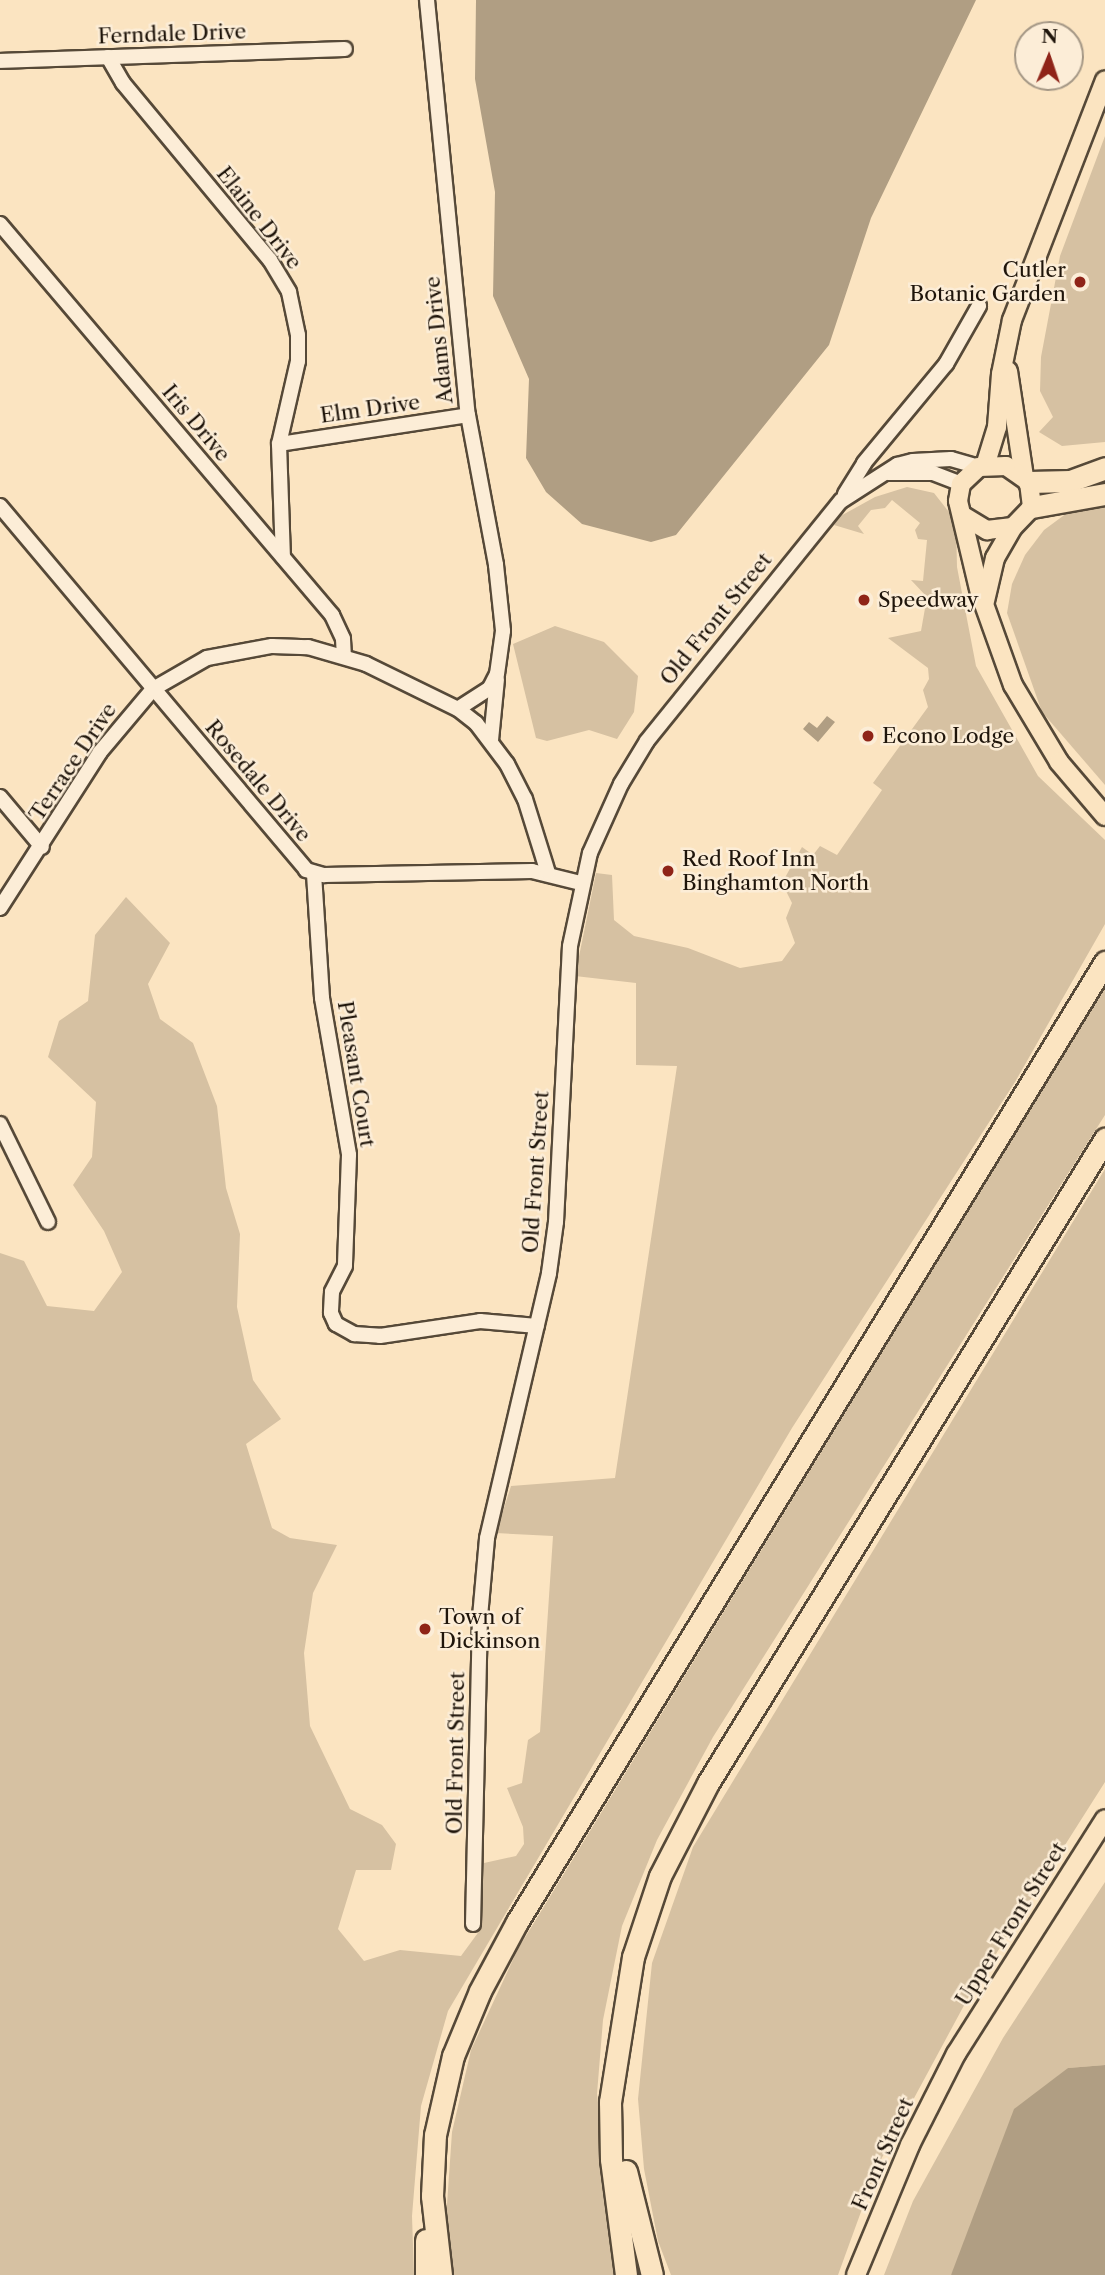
<!DOCTYPE html>
<html>
<head>
<meta charset="utf-8">
<style>
  body { margin:0 }
  #map { position:relative; width:1105px; height:2275px; overflow:hidden; background:#fbe4c1; font-family:"Libre Caslon Text",serif }
  div>[style] { position:absolute }
  [style*='--x'] { left:calc(var(--x)*1px); top:calc(var(--y)*1px); width:calc(var(--w)*1px); rotate:calc(var(--a)*1deg) }
  .green>* { inset:0; background:#d6c1a2 }
  .water>* { inset:0; background:#b09e83 }
  .roads { filter:drop-shadow(2px 0 #564938) drop-shadow(-2px 0 #564938) drop-shadow(0 2px #564938) drop-shadow(0 -2px #564938) }
  .minor>* { height:14px; margin:-7px; padding:0 7px; transform-origin:7px; border-radius:7px; background:#fcedd7 }
  .major>* { height:18px; margin:-9px; padding:0 9px; transform-origin:9px; border-radius:9px; background:#fbe4c1 }
  .highway>* { height:21px; margin:-10.5px; padding:0 10.5px; transform-origin:10.5px; border-radius:10.5px; background:#fbe4c1 }
  .dots>* { width:19px; height:19px; translate:-50% -50%; box-sizing:border-box; border:4px solid #fcedd7; border-radius:50% }
  span { translate:-50% -50%; white-space:nowrap; text-align:center; line-height:1.15; -webkit-text-stroke:5px #fcedd7; paint-order:stroke }
  .street-label { font-size:21px; color:#1f150b }
  .poi-label { font-size:21px; color:#1f150b }
  .right { translate:-100% -50%; text-align:right }
  .left { translate:0 -50%; text-align:left }
  .north { position:absolute; left:1014px; top:21px; width:70px; height:70px; box-sizing:border-box; background:#fcedd7; border:2px solid #a49785; border-radius:50%; rotate:2deg; font-size:19px; font-weight:700; line-height:28px; text-align:center; color:#1f150b }
  .north::after { content:''; display:block; margin:auto; width:24px; height:32px; background:#8f2418; clip-path:polygon(50% 0,100% 100%,50% 72%,0 100%) }
</style>
</head>
<body>
<div id="map">
  <div class="green">
    <div style="clip-path:polygon(1105px 136px,1105px 442px,1062px 446px,1039px 432px,1053px 417px,1040px 391px,1041px 357px,1060px 256px)"></div>
    <div style="clip-path:polygon(907px 487px,934px 493px,956px 521px,957px 567px,976px 666px,1038px 776px,1105px 840px,1105px 924px,1015px 1082px,792px 1428px,448px 2011px,421px 2106px,412px 2216px,414px 2275px,0 2275px,0 1253px,24px 1261px,47px 1306px,94px 1311px,122px 1272px,104px 1231px,73px 1185px,92px 1157px,96px 1102px,48px 1057px,59px 1021px,88px 1001px,95px 935px,126px 897px,170px 943px,148px 984px,160px 1019px,193px 1043px,217px 1106px,226px 1188px,240px 1234px,237px 1307px,253px 1380px,281px 1419px,246px 1444px,272px 1528px,290px 1538px,337px 1545px,313px 1593px,304px 1653px,310px 1726px,350px 1809px,382px 1825px,396px 1844px,391px 1870px,356px 1870px,338px 1929px,364px 1961px,400px 1950px,461px 1956px,480px 1930px,484px 1863px,516px 1856px,524px 1844px,523px 1827px,507px 1788px,522px 1783px,528px 1740px,540px 1732px,553px 1536px,496px 1533px,511px 1486px,615px 1478px,677px 1066px,636px 1065px,636px 983px,575px 976px,596px 873px,612px 875px,614px 920px,634px 936px,688px 948px,740px 968px,782px 961px,795px 943px,786px 918px,792px 903px,782px 883px,802px 847px,813px 855px,820px 846px,837px 855px,882px 790px,873px 783px,928px 707px,923px 690px,929px 679px,928px 668px,888px 638px,921px 631px,927px 597px,911px 580px,923px 581px,927px 540px,918px 539px,915px 530px,920px 523px,892px 500px,885px 508px,871px 510px,858px 526px,864px 534px,834px 525px,837px 518px,875px 497px)"></div>
    <div style="clip-path:polygon(1105px 506px,1105px 785px,1042px 712px,1007px 613px,1012px 584px,1025px 555px,1044px 530px,1067px 513px)"></div>
    <div style="clip-path:polygon(555px 626px,604px 642px,638px 676px,634px 712px,617px 739px,589px 730px,547px 741px,536px 738px,513px 644px)"></div>
    <div style="clip-path:polygon(1105px 987px,1105px 1115px,713px 1737px,657px 1840px,622px 1926px,603px 2020px,597px 2094px,618px 2275px,454px 2275px,446px 2219px,452px 2132px,471px 2050px,518px 1949px)"></div>
    <div style="clip-path:polygon(1105px 1169px,1105px 1782px,968px 1998px,878px 2165px,838px 2275px,671px 2275px,658px 2241px,644px 2169px,638px 2099px,652px 1963px,693px 1847px)"></div>
    <div style="clip-path:polygon(1105px 1882px,1105px 2065px,1068px 2068px,951px 2275px,884px 2275px,913px 2201px,1003px 2038px)"></div>
  </div>
  <div class="water">
    <div style="clip-path:polygon(476px 0,976px 0,871px 218px,829px 345px,676px 535px,651px 542px,582px 524px,546px 492px,526px 458px,529px 379px,493px 296px,495px 192px,475px 79px)"></div>
    <div style="clip-path:polygon(827px 716px,835px 722px,818px 742px,803px 729px,809px 722px,817px 728px)"></div>
    <div style="clip-path:polygon(1105px 2065px,1105px 2275px,951px 2275px,1014px 2109px,1068px 2068px)"></div>
  </div>
  <div class="roads">
    <div class="minor">
      <div style="--x:427;--y:0;--w:417;--a:84.4"></div>
      <div style="--x:468;--y:415;--w:153;--a:79.4"></div>
      <div style="--x:496;--y:565;--w:66;--a:83.9"></div>
      <div style="--x:503;--y:631;--w:43;--a:97.9"></div>
      <div style="--x:497;--y:674;--w:16;--a:117"></div>
      <div style="--x:490;--y:688;--w:38;--a:147"></div>
      <div style="--x:108;--y:57;--w:30;--a:60"></div>
      <div style="--x:123;--y:83;--w:230;--a:50.3"></div>
      <div style="--x:270;--y:260;--w:37;--a:59"></div>
      <div style="--x:289;--y:292;--w:44;--a:78.2"></div>
      <div style="--x:298;--y:335;--w:26;--a:90"></div>
      <div style="--x:298;--y:361;--w:85;--a:102.9"></div>
      <div style="--x:279;--y:444;--w:113;--a:88"></div>
      <div style="--x:0;--y:61;--w:345;--a:-2"></div>
      <div style="--x:0;--y:224;--w:513;--a:49.67"></div>
      <div style="--x:332;--y:615;--w:26;--a:65"></div>
      <div style="--x:343;--y:639;--w:17;--a:87"></div>
      <div style="--x:279;--y:444;--w:191;--a:-8.7"></div>
      <div style="--x:888;--y:473;--w:45;--a:0"></div>
      <div style="--x:933;--y:473;--w:30;--a:21"></div>
      <div style="--x:845;--y:494;--w:36;--a:-58"></div>
      <div style="--x:864;--y:463;--w:129;--a:-50.4"></div>
      <div style="--x:946;--y:364;--w:67;--a:-60.4"></div>
      <div style="--x:0;--y:506;--w:476;--a:49.9"></div>
      <div style="--x:306;--y:870;--w:19;--a:16"></div>
      <div style="--x:324;--y:875;--w:208;--a:-1.1"></div>
      <div style="--x:532;--y:871;--w:50;--a:13.8"></div>
      <div style="--x:491;--y:740;--w:61;--a:-84.4"></div>
      <div style="--x:0;--y:797;--w:65;--a:50"></div>
      <div style="--x:314;--y:874;--w:124;--a:86.3"></div>
      <div style="--x:322;--y:998;--w:159;--a:80.2"></div>
      <div style="--x:349;--y:1155;--w:111;--a:92.1"></div>
      <div style="--x:345;--y:1266;--w:29;--a:117"></div>
      <div style="--x:332;--y:1292;--w:21;--a:93"></div>
      <div style="--x:331;--y:1313;--w:12;--a:66"></div>
      <div style="--x:336;--y:1324;--w:21;--a:29"></div>
      <div style="--x:354;--y:1334;--w:26;--a:4"></div>
      <div style="--x:380;--y:1336;--w:101;--a:-8.5"></div>
      <div style="--x:480;--y:1321;--w:57;--a:5"></div>
      <div style="--x:0;--y:908;--w:185;--a:-57.3"></div>
      <div style="--x:100;--y:752;--w:82;--a:-49.9"></div>
      <div style="--x:153;--y:689;--w:62;--a:-29.9"></div>
      <div style="--x:207;--y:658;--w:66;--a:-10.5"></div>
      <div style="--x:272;--y:646;--w:36;--a:2"></div>
      <div style="--x:308;--y:647;--w:60;--a:16.3"></div>
      <div style="--x:366;--y:664;--w:102;--a:26.1"></div>
      <div style="--x:458;--y:709;--w:23;--a:38"></div>
      <div style="--x:476;--y:723;--w:51;--a:52.9"></div>
      <div style="--x:507;--y:764;--w:39;--a:63"></div>
      <div style="--x:525;--y:799;--w:77;--a:72.7"></div>
      <div style="--x:0;--y:1124;--w:109;--a:63.9"></div>
      <div style="--x:473;--y:1924;--w:307;--a:-88.7"></div>
      <div style="--x:480;--y:1617;--w:79;--a:-84.9"></div>
      <div style="--x:487;--y:1538;--w:272;--a:-76.8"></div>
      <div style="--x:549;--y:1273;--w:51;--a:-82.2"></div>
      <div style="--x:556;--y:1222;--w:276;--a:-87.1"></div>
      <div style="--x:570;--y:946;--w:95;--a:-77.9"></div>
      <div style="--x:590;--y:853;--w:76;--a:-65.8"></div>
      <div style="--x:621;--y:784;--w:50;--a:-58.8"></div>
      <div style="--x:647;--y:741;--w:309;--a:-51.1"></div>
      <div style="--x:841;--y:501;--w:67;--a:-32.7"></div>
      <div style="--x:897;--y:465;--w:16;--a:-14"></div>
      <div style="--x:913;--y:461;--w:38;--a:-3"></div>
      <div style="--x:951;--y:459;--w:29;--a:16"></div>
    </div>
    <div class="major">
      <div style="--x:1008;--y:371;--w:107;--a:81.4"></div>
      <div style="--x:985;--y:466;--w:41;--a:-72.9"></div>
      <div style="--x:997;--y:427;--w:53;--a:-85.7"></div>
      <div style="--x:1001;--y:374;--w:55;--a:-78.5"></div>
      <div style="--x:1012;--y:320;--w:257;--a:-68.8"></div>
      <div style="--x:965;--y:517;--w:26;--a:31"></div>
      <div style="--x:987;--y:530;--w:26;--a:-7"></div>
      <div style="--x:1013;--y:527;--w:28;--a:-46"></div>
      <div style="--x:1032;--y:507;--w:25;--a:-97"></div>
      <div style="--x:1029;--y:482;--w:28;--a:-145"></div>
      <div style="--x:1006;--y:466;--w:27;--a:178"></div>
      <div style="--x:979;--y:467;--w:25;--a:137"></div>
      <div style="--x:961;--y:484;--w:17;--a:100"></div>
      <div style="--x:958;--y:501;--w:95;--a:76.6"></div>
      <div style="--x:980;--y:593;--w:98;--a:70.3"></div>
      <div style="--x:1013;--y:685;--w:90;--a:59.1"></div>
      <div style="--x:1059;--y:762;--w:71;--a:49.6"></div>
      <div style="--x:985;--y:601;--w:44;--a:-76.9"></div>
      <div style="--x:995;--y:558;--w:36;--a:-60"></div>
      <div style="--x:856;--y:2275;--w:141;--a:-67.4"></div>
      <div style="--x:910;--y:2145;--w:102;--a:-63.2"></div>
      <div style="--x:956;--y:2054;--w:278;--a:-57.6"></div>
    </div>
    <div class="highway">
      <div style="--x:1029;--y:482;--w:41;--a:-1.4"></div>
      <div style="--x:1070;--y:481;--w:37;--a:-20"></div>
      <div style="--x:1032;--y:507;--w:74;--a:-10.1"></div>
      <div style="--x:626;--y:2171;--w:107;--a:76"></div>
      <div style="--x:426;--y:2275;--w:35;--a:-90"></div>
      <div style="--x:441;--y:2275;--w:80;--a:-96.5"></div>
      <div style="--x:432;--y:2196;--w:61;--a:-87.2"></div>
      <div style="--x:435;--y:2135;--w:81;--a:-77.2"></div>
      <div style="--x:453;--y:2056;--w:70;--a:-67.4"></div>
      <div style="--x:480;--y:1991;--w:78;--a:-61.8"></div>
      <div style="--x:517;--y:1922;--w:1126;--a:-58.51"></div>
      <div style="--x:626;--y:2275;--w:117;--a:-97.4"></div>
      <div style="--x:611;--y:2159;--w:57;--a:-91"></div>
      <div style="--x:610;--y:2102;--w:147;--a:-81"></div>
      <div style="--x:633;--y:1957;--w:85;--a:-71.6"></div>
      <div style="--x:660;--y:1876;--w:105;--a:-62.7"></div>
      <div style="--x:708;--y:1783;--w:757;--a:-58.35"></div>
    </div>
  </div>
  <div class="dots">
    <div style="left:1080px;top:282px;background:#8f2418"></div>
    <div style="left:864px;top:600px;background:#8f2418"></div>
    <div style="left:868px;top:736px;background:#8f2418"></div>
    <div style="left:668px;top:871px;background:#8f2418"></div>
    <div style="left:425px;top:1629px;background:#8f2418"></div>
  </div>
  <div class="street-label">
    <span style="left:172px;top:34px;rotate:-2deg">Ferndale Drive</span>
    <span style="left:259px;top:218px;rotate:52deg">Elaine Drive</span>
    <span style="left:439px;top:340px;rotate:-96deg">Adams Drive</span>
    <span style="left:370px;top:409px;rotate:-8deg">Elm Drive</span>
    <span style="left:196px;top:423px;rotate:50deg">Iris Drive</span>
    <span style="left:716px;top:619px;rotate:-51deg">Old Front Street</span>
    <span style="left:73px;top:762px;rotate:-56deg">Terrace Drive</span>
    <span style="left:258px;top:781px;rotate:50deg">Rosedale Drive</span>
    <span style="left:356px;top:1074px;rotate:81deg">Pleasant Court</span>
    <span style="left:536px;top:1172px;rotate:-86deg">Old Front Street</span>
    <span style="left:456px;top:1753px;rotate:-89deg">Old Front Street</span>
    <span style="left:1011px;top:1924px;rotate:-58deg">Upper Front Street</span>
    <span style="left:883px;top:2154px;rotate:-66deg">Front Street</span>
  </div>
  <div class="poi-label">
    <span class="right" style="left:1066px;top:282px">Cutler<br>Botanic Garden</span>
    <span class="left" style="left:878px;top:600px">Speedway</span>
    <span class="left" style="left:882px;top:736px">Econo Lodge</span>
    <span class="left" style="left:682px;top:871px">Red Roof Inn<br>Binghamton North</span>
    <span class="left" style="left:439px;top:1629px">Town of<br>Dickinson</span>
  </div>
  <div class="north">N</div>
</div>
</body>
</html>
